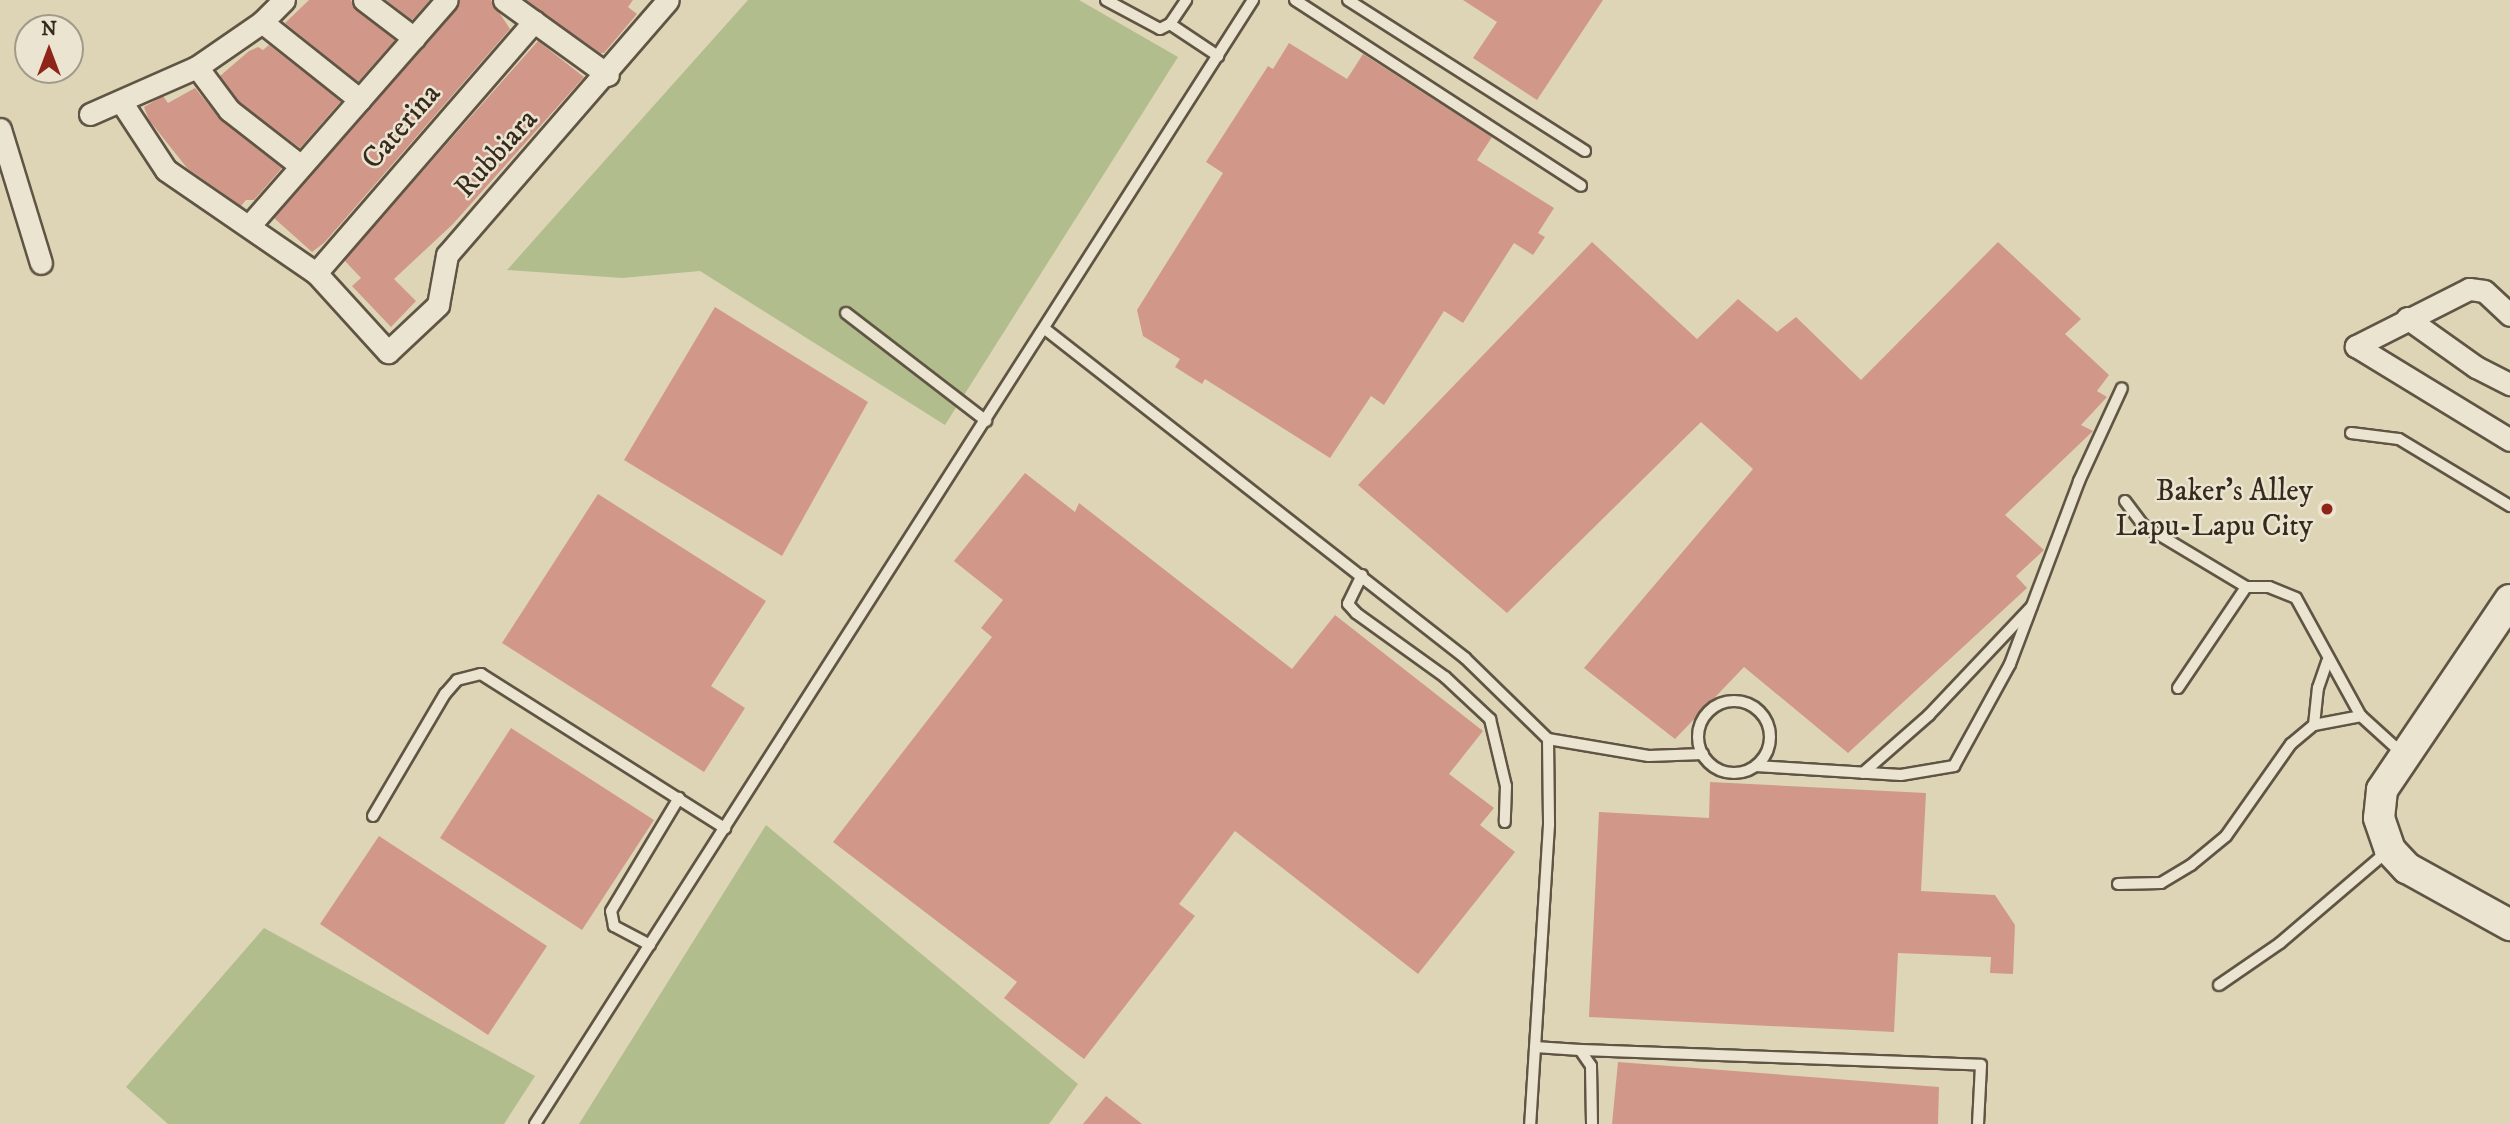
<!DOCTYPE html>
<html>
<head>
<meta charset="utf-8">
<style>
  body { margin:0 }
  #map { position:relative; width:2510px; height:1124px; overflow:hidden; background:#ded5b6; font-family:"IM FELL DW Pica",serif }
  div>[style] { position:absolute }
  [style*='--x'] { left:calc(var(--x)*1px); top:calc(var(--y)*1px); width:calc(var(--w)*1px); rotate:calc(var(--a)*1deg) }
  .green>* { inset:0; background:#b2bd8d }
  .building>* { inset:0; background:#d19889 }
  .roads { filter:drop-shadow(2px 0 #605544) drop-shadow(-2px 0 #605544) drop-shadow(0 2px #605544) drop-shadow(0 -2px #605544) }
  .lane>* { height:10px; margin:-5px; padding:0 5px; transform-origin:5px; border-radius:5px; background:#eae4d0 }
  .lane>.ring { margin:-5px; padding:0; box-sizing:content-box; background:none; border:10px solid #eae4d0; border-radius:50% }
  .street>* { height:21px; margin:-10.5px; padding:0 10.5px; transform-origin:10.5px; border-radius:10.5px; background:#eae4d0 }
  .secondary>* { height:30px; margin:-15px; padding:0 15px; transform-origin:15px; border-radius:15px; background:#eae4d0 }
  .dots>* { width:19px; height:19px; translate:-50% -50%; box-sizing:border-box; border:4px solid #eae4d0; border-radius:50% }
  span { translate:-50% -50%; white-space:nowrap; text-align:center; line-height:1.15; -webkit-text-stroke:5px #eae4d0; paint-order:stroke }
  .street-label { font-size:30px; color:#362a1e }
  .poi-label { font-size:30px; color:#362a1e }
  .right { translate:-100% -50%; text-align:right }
  .north { position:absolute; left:14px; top:14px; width:70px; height:70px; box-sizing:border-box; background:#eae4d0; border:2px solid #a29a89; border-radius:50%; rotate:0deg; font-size:19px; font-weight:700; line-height:28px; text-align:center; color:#362a1e }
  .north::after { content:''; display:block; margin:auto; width:24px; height:32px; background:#8f2418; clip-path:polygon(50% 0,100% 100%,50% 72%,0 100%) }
</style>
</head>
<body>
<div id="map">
  <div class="green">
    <div style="clip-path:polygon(748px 0,1079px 0,1178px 57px,945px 425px,700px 271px,622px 278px,507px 270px)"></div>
    <div style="clip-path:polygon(766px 825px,1078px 1084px,1049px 1124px,579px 1124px)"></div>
    <div style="clip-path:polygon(264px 928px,535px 1076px,504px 1124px,168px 1124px,126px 1087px)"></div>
  </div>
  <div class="building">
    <div style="clip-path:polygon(309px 0,351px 0,356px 10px,395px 40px,358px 82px,285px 23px)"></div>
    <div style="clip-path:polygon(386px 0,430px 0,412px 20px)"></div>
    <div style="clip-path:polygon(460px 0,491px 0,510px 29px,324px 243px,312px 252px,274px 218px)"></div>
    <div style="clip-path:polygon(526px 0,633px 0,628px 7px,637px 14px,604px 53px,600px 53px)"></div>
    <div style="clip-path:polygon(1463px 0,1603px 0,1537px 100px,1473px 58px,1497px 22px)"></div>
    <div style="clip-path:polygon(538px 41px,584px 77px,453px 224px,394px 279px,416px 301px,391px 327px,352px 286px,361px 278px,344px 260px)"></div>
    <div style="clip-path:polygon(1289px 43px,1347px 79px,1363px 54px,1492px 137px,1477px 160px,1554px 208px,1538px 233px,1545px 237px,1533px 255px,1514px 243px,1463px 323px,1444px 311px,1384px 405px,1371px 396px,1330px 458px,1205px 379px,1202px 384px,1175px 367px,1180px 359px,1143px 336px,1137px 310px,1223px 173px,1206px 162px,1268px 66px,1273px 69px)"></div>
    <div style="clip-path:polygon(269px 45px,341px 101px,300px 148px,238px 101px,220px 76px,249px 51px,258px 47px,263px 50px)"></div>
    <div style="clip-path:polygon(195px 88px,221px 120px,282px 168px,254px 200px,246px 200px,241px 206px,187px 168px,149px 120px,144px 107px,163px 96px,168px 103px)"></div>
    <div style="clip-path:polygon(1592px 242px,1697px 339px,1738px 299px,1777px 332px,1796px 317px,1861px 380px,1998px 242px,2081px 319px,2065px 334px,2109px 375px,2097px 391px,2107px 397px,2081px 425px,2093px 431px,2005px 515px,2044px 550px,2016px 576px,2027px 588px,1848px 753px,1744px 667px,1675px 739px,1584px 668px,1753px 469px,1701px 422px,1507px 613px,1358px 485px)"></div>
    <div style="clip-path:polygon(715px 307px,868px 402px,782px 556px,624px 460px)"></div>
    <div style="clip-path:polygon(1025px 473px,1075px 512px,1079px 503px,1292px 669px,1335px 615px,1483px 731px,1449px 774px,1494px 808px,1480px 825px,1515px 852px,1418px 974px,1235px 831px,1179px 904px,1195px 916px,1084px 1059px,1004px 998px,1017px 982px,833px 842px,992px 637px,981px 628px,1003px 600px,954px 561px)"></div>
    <div style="clip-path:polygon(598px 494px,766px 601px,711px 686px,745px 708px,704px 772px,502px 643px)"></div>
    <div style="clip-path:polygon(511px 728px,654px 820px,582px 930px,440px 838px)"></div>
    <div style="clip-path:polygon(1710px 782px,1926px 793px,1921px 891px,1995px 895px,2015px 925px,2013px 974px,1990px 973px,1991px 957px,1898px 953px,1894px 1032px,1589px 1017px,1599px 812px,1709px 818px)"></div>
    <div style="clip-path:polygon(379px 836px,547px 946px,488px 1035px,320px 924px)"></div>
    <div style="clip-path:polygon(1618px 1062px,1939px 1087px,1938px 1124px,1612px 1124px)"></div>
    <div style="clip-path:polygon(1106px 1096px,1142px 1124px,1083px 1124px)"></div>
  </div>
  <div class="roads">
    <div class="lane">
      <div style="--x:1106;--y:0;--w:61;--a:28.2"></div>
      <div style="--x:1160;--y:29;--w:11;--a:-27"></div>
      <div style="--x:1170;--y:24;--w:29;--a:-56"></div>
      <div style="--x:1295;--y:0;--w:341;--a:33"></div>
      <div style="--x:1348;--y:0;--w:281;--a:32.5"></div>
      <div style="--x:1170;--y:24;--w:58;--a:33.7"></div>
      <div style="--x:846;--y:313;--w:177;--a:37.6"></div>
      <div style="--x:1045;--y:329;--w:534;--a:38.07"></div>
      <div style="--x:1465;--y:658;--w:116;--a:44.3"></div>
      <div style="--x:1548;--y:739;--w:86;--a:89.3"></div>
      <div style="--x:1549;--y:825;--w:300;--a:93.6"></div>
      <div style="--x:2351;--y:433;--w:48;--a:7.1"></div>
      <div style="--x:2399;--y:439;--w:130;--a:31.1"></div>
      <div style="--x:2125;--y:501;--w:30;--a:53"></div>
      <div style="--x:2143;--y:525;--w:120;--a:31"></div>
      <div style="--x:2246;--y:587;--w:23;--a:0"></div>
      <div style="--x:2269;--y:587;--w:29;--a:22"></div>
      <div style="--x:2296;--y:598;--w:135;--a:61.2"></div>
      <div style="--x:2361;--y:716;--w:58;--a:42.2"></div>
      <div style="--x:1362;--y:575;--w:32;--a:116"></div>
      <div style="--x:1348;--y:604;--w:12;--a:48"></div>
      <div style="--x:1356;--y:613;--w:110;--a:35.7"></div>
      <div style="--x:1445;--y:677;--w:62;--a:43"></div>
      <div style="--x:1490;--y:719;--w:69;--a:76.6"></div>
      <div style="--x:1506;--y:786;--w:36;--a:92"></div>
      <div style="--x:2178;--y:688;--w:122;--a:-56"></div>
      <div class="ring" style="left:1698px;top:701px;width:62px;height:62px"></div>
      <div style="--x:2314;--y:725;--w:37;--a:-84"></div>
      <div style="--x:2318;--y:688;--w:28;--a:-71"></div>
      <div style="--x:1548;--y:739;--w:102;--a:9.6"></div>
      <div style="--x:1649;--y:756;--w:54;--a:-2.1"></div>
      <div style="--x:1756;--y:766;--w:145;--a:3.6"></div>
      <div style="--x:1901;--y:775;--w:54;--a:-9.6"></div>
      <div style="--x:1954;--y:766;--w:116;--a:-61.2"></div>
      <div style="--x:2010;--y:664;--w:196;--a:-69.3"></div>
      <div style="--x:2079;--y:481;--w:102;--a:-65.2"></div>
      <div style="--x:1863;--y:773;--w:88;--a:-41.3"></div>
      <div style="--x:1929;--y:715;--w:149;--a:-46.6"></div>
      <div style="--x:373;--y:816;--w:142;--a:-59.5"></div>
      <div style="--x:445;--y:694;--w:18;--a:-49"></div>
      <div style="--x:457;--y:680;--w:25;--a:-14"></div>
      <div style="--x:481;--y:674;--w:289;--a:32.3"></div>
      <div style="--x:2118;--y:884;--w:43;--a:-1.3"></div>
      <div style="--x:2161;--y:883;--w:35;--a:-31"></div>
      <div style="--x:2191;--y:865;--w:45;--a:-39.6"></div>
      <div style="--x:2226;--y:836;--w:113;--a:-54.8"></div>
      <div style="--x:2291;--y:744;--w:30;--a:-40"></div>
      <div style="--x:2314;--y:725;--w:48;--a:-10.8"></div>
      <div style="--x:650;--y:945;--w:41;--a:-152.2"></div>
      <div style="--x:614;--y:926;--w:15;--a:-101"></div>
      <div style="--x:611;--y:911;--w:132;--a:-59"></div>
      <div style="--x:2219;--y:985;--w:74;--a:-34.5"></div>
      <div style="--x:2280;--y:943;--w:143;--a:-40.5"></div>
      <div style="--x:1535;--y:1047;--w:45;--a:3.8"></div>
      <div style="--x:1580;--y:1050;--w:19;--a:55"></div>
      <div style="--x:1591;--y:1066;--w:58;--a:89"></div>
      <div style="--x:1580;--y:1050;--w:401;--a:2.1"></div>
      <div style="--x:1981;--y:1065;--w:59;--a:92.9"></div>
      <div style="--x:535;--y:1124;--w:1334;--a:-57.43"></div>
    </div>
    <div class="street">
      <div style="--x:364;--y:0;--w:63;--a:37.2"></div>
      <div style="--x:504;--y:0;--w:128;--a:35.8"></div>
      <div style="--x:262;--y:22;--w:125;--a:38.5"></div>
      <div style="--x:197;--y:67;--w:54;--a:53.3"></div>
      <div style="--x:229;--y:110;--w:91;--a:37.9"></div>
      <div style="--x:122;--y:103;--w:80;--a:56.7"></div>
      <div style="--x:166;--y:170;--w:182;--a:34.5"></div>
      <div style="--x:316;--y:273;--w:107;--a:47.7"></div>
      <div style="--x:388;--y:352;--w:69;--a:-43.2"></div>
      <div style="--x:438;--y:305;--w:51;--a:-79.8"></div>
      <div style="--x:447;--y:255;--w:337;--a:-49.1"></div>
      <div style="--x:90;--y:114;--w:117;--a:-23.7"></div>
      <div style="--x:197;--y:67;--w:79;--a:-34.7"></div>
      <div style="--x:262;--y:22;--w:31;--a:-45"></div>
      <div style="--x:0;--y:129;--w:140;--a:73"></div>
      <div style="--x:249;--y:226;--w:300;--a:-48.8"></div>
      <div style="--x:316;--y:273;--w:333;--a:-49.1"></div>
      <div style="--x:2510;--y:315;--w:35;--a:-137"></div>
      <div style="--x:2484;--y:291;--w:15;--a:-172"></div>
      <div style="--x:2469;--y:289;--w:127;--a:153.2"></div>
      <div style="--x:2356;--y:346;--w:180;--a:31.4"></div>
      <div style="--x:2407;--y:318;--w:85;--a:35.4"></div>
      <div style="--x:2476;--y:367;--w:38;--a:27"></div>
    </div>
    <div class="secondary">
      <div style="--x:2510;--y:600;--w:229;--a:124"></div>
      <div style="--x:2382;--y:790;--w:28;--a:96"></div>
      <div style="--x:2379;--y:818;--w:34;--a:71"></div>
      <div style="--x:2390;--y:850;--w:25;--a:47"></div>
      <div style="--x:2407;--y:868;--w:118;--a:29"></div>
    </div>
  </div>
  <div class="dots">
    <div style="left:2327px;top:509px;background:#8f2418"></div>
  </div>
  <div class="street-label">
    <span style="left:402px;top:127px;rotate:-49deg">Caterina</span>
    <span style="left:497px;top:154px;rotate:-48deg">Rubbiara</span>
  </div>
  <div class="poi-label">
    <span class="right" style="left:2313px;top:509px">Baker's Alley<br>Lapu-Lapu City</span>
  </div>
  <div class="north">N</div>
</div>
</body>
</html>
